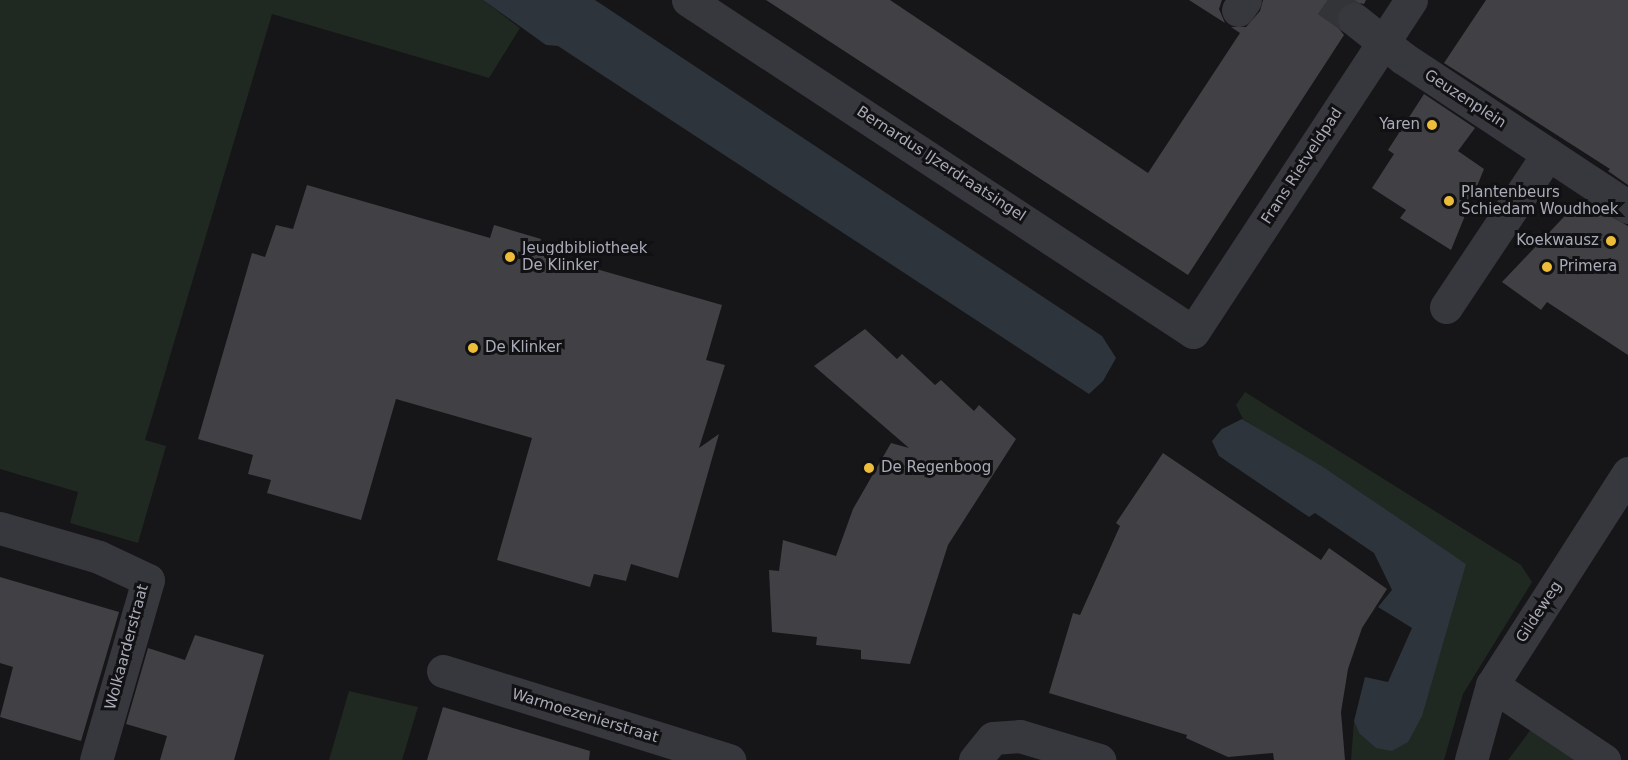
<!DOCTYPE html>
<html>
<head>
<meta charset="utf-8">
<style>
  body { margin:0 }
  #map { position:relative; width:1628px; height:760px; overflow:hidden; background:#161618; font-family:"DejaVu Sans",sans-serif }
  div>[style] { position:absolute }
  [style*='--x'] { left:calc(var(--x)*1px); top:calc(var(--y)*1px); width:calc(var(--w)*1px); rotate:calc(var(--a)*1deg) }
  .green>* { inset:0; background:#202822 }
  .water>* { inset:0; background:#2d343c }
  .building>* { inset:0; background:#414145 }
  .minor-tunnel>* { height:33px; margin-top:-16.5px; transform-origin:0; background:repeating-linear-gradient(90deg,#333438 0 33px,transparent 0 49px) }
  .minor>* { height:33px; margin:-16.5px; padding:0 16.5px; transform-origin:16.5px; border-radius:16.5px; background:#37383d }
  .dots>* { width:16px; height:16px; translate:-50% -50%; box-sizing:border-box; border:3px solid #111113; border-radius:50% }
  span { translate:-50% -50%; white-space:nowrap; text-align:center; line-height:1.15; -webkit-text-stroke:6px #111113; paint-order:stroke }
  .street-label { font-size:15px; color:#a9acb8 }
  .poi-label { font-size:15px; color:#a9acb8 }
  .right { translate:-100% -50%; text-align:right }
  .left { translate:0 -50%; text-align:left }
</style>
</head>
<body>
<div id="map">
  <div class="green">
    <div style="clip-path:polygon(0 0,483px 0,520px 28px,489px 78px,272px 14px,145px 440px,166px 446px,138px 543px,70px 523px,78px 492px,0 469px)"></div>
    <div style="clip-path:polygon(1245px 392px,1521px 565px,1532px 582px,1463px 694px,1444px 760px,1351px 760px,1354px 721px,1359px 733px,1466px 564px,1243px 419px,1236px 405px)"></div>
    <div style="clip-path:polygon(349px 691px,418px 707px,402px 760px,329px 760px)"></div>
    <div style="clip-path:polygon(1532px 728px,1581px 760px,1508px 760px)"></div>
  </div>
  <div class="water">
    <div style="clip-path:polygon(483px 0,595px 0,1102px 336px,1116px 358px,1103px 381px,1089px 394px,558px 46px,546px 45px)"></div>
    <div style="clip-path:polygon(1242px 419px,1323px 467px,1466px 564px,1422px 716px,1408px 742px,1392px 751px,1376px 748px,1359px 733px,1354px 721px,1365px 677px,1388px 682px,1412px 628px,1378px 607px,1392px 590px,1374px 553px,1315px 513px,1309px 517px,1219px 456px,1212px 441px,1222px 429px)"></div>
  </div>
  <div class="building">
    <div style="clip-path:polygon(766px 0,890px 0,1148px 173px,1240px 33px,1231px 27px,1246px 27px,1260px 11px,1263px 0,1366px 0,1364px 4px,1348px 1px,1339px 8px,1336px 25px,1344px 35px,1188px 275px)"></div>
    <div style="clip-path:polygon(1189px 0,1222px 0,1219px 9px,1225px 23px)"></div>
    <div style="clip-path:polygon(1486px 0,1628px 0,1628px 185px,1608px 171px,1610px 169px,1444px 63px)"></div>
    <div style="clip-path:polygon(1424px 94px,1475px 128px,1458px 151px,1484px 169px,1451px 250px,1400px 218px,1406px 210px,1372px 188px,1394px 154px,1388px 150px)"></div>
    <div style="clip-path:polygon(307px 185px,490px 238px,494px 225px,541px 239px,537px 252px,722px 305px,706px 360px,725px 365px,699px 448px,719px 434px,678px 578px,631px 564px,626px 581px,594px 574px,590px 587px,497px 560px,532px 438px,396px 399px,361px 520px,267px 493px,271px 480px,248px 474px,253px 455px,198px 439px,252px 253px,265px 257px,276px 225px,293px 229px)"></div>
    <div style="clip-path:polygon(1581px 199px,1628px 226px,1628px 355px,1547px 302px,1541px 310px,1502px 282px)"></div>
    <div style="clip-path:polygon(865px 329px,897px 359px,902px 354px,935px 385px,941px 380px,974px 411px,979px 405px,1016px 439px,948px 545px,910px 664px,861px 659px,861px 650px,816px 645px,817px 637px,772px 632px,769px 570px,779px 571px,783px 540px,836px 556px,853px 509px,891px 443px,909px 448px,814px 366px)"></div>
    <div style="clip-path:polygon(1163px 453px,1321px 560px,1329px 548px,1387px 589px,1362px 628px,1348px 669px,1341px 712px,1345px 760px,1274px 760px,1273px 753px,1228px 757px,1186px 738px,1187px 735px,1049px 693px,1073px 613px,1080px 615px,1120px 526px,1116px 523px)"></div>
    <div style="clip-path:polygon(0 577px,119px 612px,81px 741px,0 717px,13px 667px,0 663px)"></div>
    <div style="clip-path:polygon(195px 635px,264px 655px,234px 760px,160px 760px,167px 736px,126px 724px,148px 648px,185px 660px)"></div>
    <div style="clip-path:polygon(443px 707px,590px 751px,589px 760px,427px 760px)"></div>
  </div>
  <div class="minor-tunnel">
    <div style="--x:1327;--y:0;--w:33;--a:35"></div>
  </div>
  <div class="minor">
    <div style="--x:688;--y:0;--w:604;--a:33.32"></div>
    <div style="--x:1193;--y:332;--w:397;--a:-56.7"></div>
    <div style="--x:1238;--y:10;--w:12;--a:-55"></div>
    <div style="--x:1354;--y:19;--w:63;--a:38.5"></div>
    <div style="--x:1403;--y:58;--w:270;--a:33.5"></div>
    <div style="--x:1446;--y:307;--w:184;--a:-56.3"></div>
    <div style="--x:0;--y:528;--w:103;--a:16.3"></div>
    <div style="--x:99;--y:557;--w:54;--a:25.1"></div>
    <div style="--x:148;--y:580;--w:187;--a:106.1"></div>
    <div style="--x:443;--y:671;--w:300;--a:17.3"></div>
    <div style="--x:1492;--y:685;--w:135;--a:33.8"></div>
    <div style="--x:975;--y:760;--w:28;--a:-51"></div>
    <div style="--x:993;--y:738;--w:27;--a:-4"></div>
    <div style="--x:1020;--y:736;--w:83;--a:16.9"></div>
    <div style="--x:1471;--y:760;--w:78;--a:-74.4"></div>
    <div style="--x:1492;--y:685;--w:252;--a:-57.3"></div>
  </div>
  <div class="dots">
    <div style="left:1432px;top:125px;background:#edbd39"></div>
    <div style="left:1449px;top:201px;background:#edbd39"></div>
    <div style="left:1611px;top:241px;background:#edbd39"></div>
    <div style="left:510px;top:257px;background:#edbd39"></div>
    <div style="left:1547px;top:267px;background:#edbd39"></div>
    <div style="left:473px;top:348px;background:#edbd39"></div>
    <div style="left:869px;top:468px;background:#edbd39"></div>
  </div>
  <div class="street-label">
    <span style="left:1465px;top:99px;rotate:33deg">Geuzenplein</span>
    <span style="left:941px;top:164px;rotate:33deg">Bernardus IJzerdraatsingel</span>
    <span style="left:1302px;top:166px;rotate:-57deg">Frans Rietveldpad</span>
    <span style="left:1539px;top:612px;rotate:-57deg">Gildeweg</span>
    <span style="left:127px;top:647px;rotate:-75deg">Wolkaarderstraat</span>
    <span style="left:585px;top:716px;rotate:17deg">Warmoezenierstraat</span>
  </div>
  <div class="poi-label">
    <span class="right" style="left:1420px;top:125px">Yaren</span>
    <span class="left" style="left:1461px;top:201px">Plantenbeurs<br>Schiedam Woudhoek</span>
    <span class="right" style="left:1599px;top:241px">Koekwausz</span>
    <span class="left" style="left:522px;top:257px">Jeugdbibliotheek<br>De Klinker</span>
    <span class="left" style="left:1559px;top:267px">Primera</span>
    <span class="left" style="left:485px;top:348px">De Klinker</span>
    <span class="left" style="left:881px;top:468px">De Regenboog</span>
  </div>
</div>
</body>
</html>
